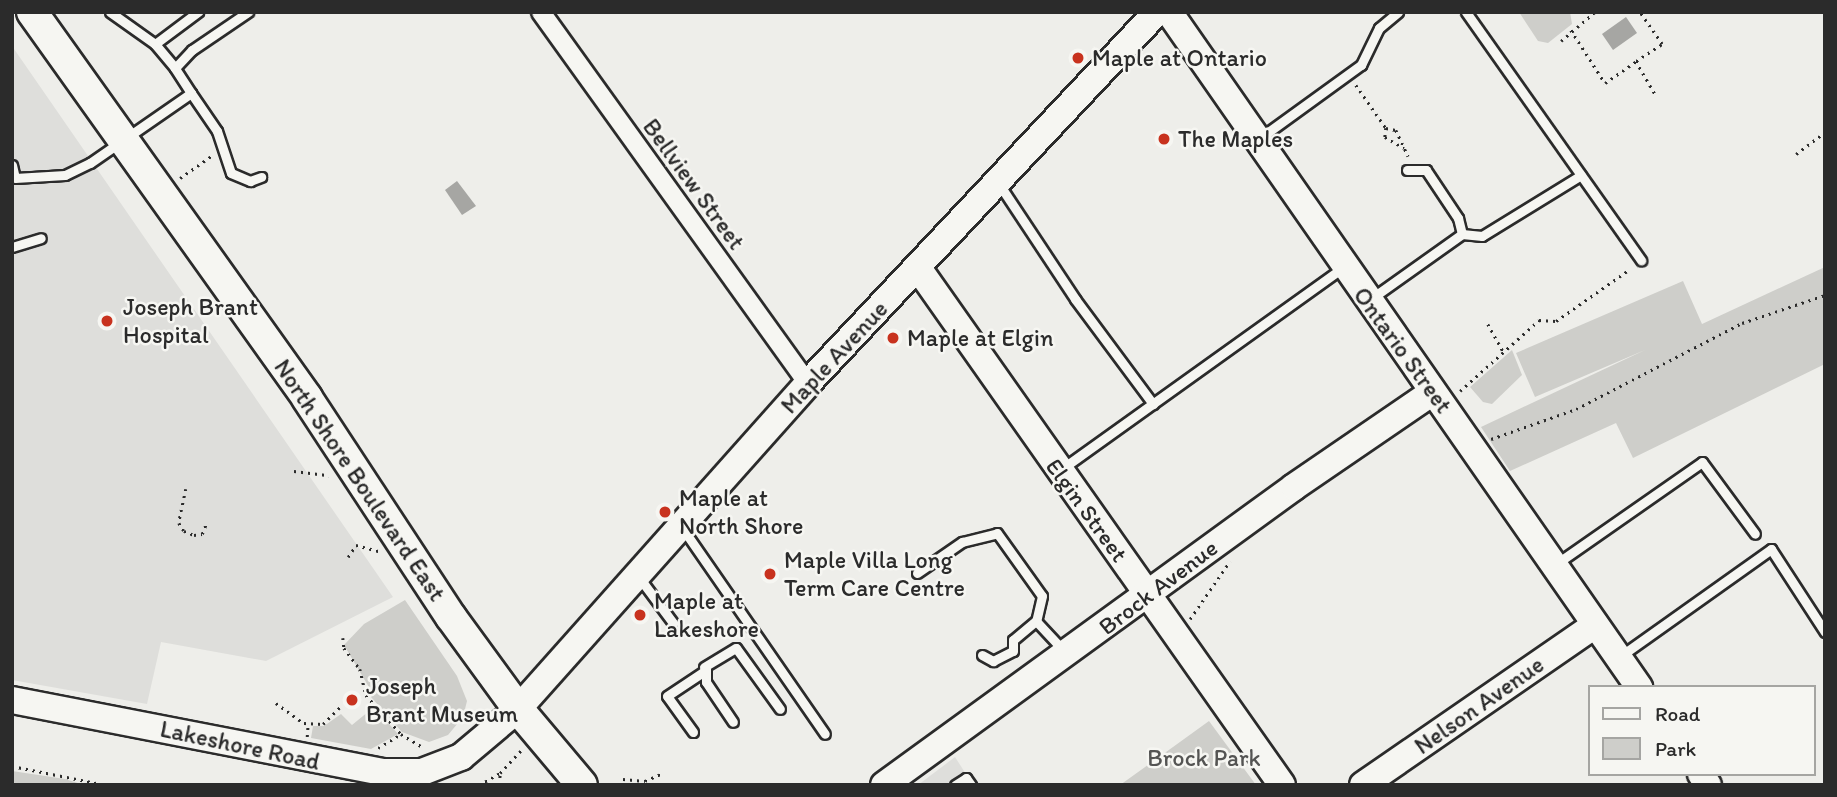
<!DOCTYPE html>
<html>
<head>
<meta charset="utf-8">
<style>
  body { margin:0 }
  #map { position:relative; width:1837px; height:797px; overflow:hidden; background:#eeeeea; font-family:Itim,sans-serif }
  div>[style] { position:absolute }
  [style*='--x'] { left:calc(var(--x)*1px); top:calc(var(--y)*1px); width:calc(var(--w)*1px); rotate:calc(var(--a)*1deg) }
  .built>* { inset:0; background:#dededb }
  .green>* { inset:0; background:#cececa }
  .water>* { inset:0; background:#a6a6a3 }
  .path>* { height:2.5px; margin-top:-1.25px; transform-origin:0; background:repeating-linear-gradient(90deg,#2b2b2b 0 2px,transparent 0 7px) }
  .roads { filter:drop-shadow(2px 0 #2b2b2b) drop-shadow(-2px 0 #2b2b2b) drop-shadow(0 2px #2b2b2b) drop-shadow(0 -2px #2b2b2b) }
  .lane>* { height:9px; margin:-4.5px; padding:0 4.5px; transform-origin:4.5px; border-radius:4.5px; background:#f6f6f2 }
  .street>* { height:18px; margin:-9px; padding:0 9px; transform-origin:9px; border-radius:9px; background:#f6f6f2 }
  .secondary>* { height:26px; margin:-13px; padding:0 13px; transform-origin:13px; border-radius:13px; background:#f6f6f2 }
  .primary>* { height:30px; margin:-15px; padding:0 15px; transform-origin:15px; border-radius:15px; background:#f6f6f2 }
  .dots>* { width:19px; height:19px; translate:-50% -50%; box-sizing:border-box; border:4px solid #f6f6f2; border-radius:50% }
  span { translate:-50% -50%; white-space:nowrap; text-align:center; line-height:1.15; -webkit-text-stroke:5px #f6f6f2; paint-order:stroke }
  .poi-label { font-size:24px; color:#2b2b2b }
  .left { translate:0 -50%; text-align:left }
  .street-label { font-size:24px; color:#2b2b2b }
  .park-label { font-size:24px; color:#545453 }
  .frame { position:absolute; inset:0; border:14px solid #2b2b2b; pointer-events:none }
  .legend { position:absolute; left:1588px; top:685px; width:228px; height:91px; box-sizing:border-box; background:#f6f6f2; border:2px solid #a5a5a2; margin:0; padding:9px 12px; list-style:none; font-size:21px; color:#2b2b2b }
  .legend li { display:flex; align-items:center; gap:14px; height:35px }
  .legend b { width:35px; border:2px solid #a5a5a2 }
</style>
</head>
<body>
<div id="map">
  <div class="built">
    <div style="clip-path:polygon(12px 46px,393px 597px,266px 661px,161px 642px,147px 704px,12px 680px)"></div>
    <div style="clip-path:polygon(955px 757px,973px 785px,918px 785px)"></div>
  </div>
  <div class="green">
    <div style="clip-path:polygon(1519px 12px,1570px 12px,1572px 24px,1548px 43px,1538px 41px)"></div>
    <div style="clip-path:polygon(1825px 267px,1825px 364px,1633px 458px,1616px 423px,1510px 471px,1481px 427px,1645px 350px,1535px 397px,1516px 353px,1683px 281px,1702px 324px)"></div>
    <div style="clip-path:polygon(1512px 350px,1522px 375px,1492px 404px,1483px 402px,1470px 387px)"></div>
    <div style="clip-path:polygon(405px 600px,457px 676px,467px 701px,463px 717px,448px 735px,429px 742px,402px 732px,371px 697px,373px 694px,344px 645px,364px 624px)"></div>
    <div style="clip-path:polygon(374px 707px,398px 734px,371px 749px,311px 738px,313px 726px,324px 726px,341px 714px,352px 725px)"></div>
    <div style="clip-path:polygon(1209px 721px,1256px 785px,1120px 785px,1173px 747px)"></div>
    <div style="clip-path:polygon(12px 771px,65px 779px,84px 785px,12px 785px)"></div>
  </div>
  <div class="water">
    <div style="clip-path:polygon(1626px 17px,1637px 33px,1613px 50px,1602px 34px)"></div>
    <div style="clip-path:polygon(457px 181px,476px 206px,462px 215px,445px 190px)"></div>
  </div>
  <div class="path">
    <div style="--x:1273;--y:13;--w:1;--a:-90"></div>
    <div style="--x:1571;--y:30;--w:63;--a:57.3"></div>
    <div style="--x:1605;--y:83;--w:38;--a:-35"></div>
    <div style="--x:1636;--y:61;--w:38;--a:60"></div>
    <div style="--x:1561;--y:41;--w:45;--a:-40.5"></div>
    <div style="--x:1636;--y:61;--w:31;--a:-33"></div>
    <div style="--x:1662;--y:44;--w:39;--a:-125"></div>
    <div style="--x:1356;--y:85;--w:52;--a:55.1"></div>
    <div style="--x:1386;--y:128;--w:10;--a:11"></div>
    <div style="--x:1396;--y:130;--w:29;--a:65"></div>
    <div style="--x:1386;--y:128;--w:9;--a:96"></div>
    <div style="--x:1385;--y:137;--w:22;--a:30"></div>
    <div style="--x:1796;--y:154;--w:36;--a:-37"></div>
    <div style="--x:180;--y:178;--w:39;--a:-35"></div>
    <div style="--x:1488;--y:324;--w:31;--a:61"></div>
    <div style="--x:1460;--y:391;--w:106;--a:-41.9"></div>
    <div style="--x:1539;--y:320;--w:17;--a:3"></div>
    <div style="--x:1556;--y:321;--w:90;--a:-35.1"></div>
    <div style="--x:1491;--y:439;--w:90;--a:-19.4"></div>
    <div style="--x:1576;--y:409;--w:187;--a:-27.4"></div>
    <div style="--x:1742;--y:323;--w:88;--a:-18.6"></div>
    <div style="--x:294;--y:471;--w:35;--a:7"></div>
    <div style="--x:186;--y:489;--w:35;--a:102"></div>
    <div style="--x:179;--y:523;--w:9;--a:58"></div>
    <div style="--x:184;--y:531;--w:11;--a:22"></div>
    <div style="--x:194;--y:535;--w:8;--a:-7"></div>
    <div style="--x:202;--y:534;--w:11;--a:-68"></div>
    <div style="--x:348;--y:557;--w:14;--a:-56"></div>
    <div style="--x:356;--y:545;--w:24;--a:15"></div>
    <div style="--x:1190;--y:619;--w:70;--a:-55.4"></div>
    <div style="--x:343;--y:638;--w:10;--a:84"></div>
    <div style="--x:344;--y:648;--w:26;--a:53"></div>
    <div style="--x:360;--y:669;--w:27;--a:77"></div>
    <div style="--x:366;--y:695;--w:52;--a:48.1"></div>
    <div style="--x:401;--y:734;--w:26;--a:31"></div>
    <div style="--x:276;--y:703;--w:34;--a:36"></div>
    <div style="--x:304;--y:723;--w:19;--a:3"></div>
    <div style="--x:323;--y:724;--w:24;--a:-45"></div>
    <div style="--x:307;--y:737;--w:14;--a:-86"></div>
    <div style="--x:378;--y:748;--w:27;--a:-31"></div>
    <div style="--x:12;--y:766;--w:96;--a:11.4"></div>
    <div style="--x:623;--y:779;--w:22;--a:5"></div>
    <div style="--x:645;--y:781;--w:17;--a:-24"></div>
    <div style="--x:479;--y:785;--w:24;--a:-30"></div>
    <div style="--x:500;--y:773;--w:33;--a:-47"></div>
    <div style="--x:499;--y:785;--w:12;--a:-85"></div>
  </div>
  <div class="roads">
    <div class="lane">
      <div style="--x:110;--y:12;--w:55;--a:35.4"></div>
      <div style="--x:155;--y:44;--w:31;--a:50"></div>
      <div style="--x:1466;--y:12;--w:304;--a:54.8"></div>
      <div style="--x:155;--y:44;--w:54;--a:-36.7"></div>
      <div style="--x:191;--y:93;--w:46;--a:55.6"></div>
      <div style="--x:217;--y:131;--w:44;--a:71.6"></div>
      <div style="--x:231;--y:173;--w:21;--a:23"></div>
      <div style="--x:250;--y:181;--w:12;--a:-20"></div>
      <div style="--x:1260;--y:138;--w:125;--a:-35.9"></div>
      <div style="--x:1361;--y:65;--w:41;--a:-64.1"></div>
      <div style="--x:1379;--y:28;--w:25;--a:-40"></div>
      <div style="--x:12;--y:165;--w:13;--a:77"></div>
      <div style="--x:15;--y:178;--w:50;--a:-3.4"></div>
      <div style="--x:65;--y:175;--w:28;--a:-26"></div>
      <div style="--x:90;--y:163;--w:123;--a:-34.7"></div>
      <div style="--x:191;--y:93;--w:30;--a:-123"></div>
      <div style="--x:175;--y:68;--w:25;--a:-47"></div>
      <div style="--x:192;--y:50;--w:68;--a:-34.2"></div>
      <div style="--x:1407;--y:170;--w:19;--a:0"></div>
      <div style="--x:1426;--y:170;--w:58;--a:56.3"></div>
      <div style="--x:1458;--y:218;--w:16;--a:76"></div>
      <div style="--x:999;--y:184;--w:138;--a:56.5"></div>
      <div style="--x:1075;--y:299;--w:131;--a:53.4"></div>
      <div style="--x:12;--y:247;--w:30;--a:-17"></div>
      <div style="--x:1372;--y:298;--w:110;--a:-35.4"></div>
      <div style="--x:1462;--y:234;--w:20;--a:6"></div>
      <div style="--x:1482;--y:236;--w:116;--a:-31.6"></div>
      <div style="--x:1063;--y:468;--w:345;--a:-35.6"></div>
      <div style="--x:683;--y:529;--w:249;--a:55.3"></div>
      <div style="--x:1556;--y:564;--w:178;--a:-34.9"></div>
      <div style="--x:1702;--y:462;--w:89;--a:53.6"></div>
      <div style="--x:917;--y:573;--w:55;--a:-34.6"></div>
      <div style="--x:962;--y:542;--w:36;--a:-14"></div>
      <div style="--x:997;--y:533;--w:77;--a:54.5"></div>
      <div style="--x:1042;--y:596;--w:26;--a:103"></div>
      <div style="--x:638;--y:576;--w:59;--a:53.3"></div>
      <div style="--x:982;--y:655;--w:13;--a:29"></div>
      <div style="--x:993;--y:661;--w:22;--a:-27"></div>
      <div style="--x:1013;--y:651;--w:11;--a:-90"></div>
      <div style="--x:1013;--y:640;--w:30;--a:-40"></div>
      <div style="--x:1036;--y:621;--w:41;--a:47"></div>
      <div style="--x:1622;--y:655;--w:183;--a:-35.4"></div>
      <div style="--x:1771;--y:549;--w:99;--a:57"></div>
      <div style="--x:704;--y:667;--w:37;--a:-31"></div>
      <div style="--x:736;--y:648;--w:75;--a:54.2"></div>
      <div style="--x:706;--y:670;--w:12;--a:90"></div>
      <div style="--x:706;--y:682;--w:48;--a:56"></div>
      <div style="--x:693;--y:732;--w:44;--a:-125.8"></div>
      <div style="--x:667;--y:696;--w:47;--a:-33.7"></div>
      <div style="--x:955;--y:785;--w:13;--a:-32"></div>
      <div style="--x:966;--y:778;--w:9;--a:54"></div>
    </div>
    <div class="street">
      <div style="--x:541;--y:12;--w:457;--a:54.3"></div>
    </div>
    <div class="secondary">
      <div style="--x:1169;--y:12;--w:823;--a:55.15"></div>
      <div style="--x:918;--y:268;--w:632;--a:54.85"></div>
      <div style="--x:12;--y:700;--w:378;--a:11"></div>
      <div style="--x:383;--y:772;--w:39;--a:0"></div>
      <div style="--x:422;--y:772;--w:42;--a:-21"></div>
      <div style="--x:461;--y:757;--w:75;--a:-40.1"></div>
      <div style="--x:518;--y:709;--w:436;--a:-48.3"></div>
      <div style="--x:808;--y:383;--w:509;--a:-46.75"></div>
      <div style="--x:1701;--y:774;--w:13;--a:58"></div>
      <div style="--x:884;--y:785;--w:507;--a:-36.01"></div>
      <div style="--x:1294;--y:487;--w:168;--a:-34.4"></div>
      <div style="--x:1363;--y:785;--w:282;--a:-34.6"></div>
    </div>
    <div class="primary">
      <div style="--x:32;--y:12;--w:474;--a:54.5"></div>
      <div style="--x:307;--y:398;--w:262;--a:56.7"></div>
      <div style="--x:451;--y:617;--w:114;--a:53.9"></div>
      <div style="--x:518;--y:709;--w:99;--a:49.9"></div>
    </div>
  </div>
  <div class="dots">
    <div style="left:1078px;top:58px;background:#c8321e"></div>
    <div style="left:1164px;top:139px;background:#c8321e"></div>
    <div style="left:107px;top:321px;background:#c8321e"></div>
    <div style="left:893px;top:338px;background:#c8321e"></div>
    <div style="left:665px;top:512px;background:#c8321e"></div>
    <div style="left:770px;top:574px;background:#c8321e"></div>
    <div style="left:640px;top:615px;background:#c8321e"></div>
    <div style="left:352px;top:700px;background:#c8321e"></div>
  </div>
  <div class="poi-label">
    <span class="left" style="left:1092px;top:58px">Maple at Ontario</span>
    <span class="left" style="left:1178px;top:139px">The Maples</span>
    <span class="left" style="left:123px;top:321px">Joseph Brant<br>Hospital</span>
    <span class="left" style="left:907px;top:338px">Maple at Elgin</span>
    <span class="left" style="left:679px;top:512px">Maple at<br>North Shore</span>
    <span class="left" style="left:784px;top:574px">Maple Villa Long<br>Term Care Centre</span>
    <span class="left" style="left:654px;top:615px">Maple at<br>Lakeshore</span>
    <span class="left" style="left:366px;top:700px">Joseph<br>Brant Museum</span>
  </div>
  <div class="street-label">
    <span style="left:694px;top:184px;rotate:54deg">Bellview Street</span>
    <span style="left:1403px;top:350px;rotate:54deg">Ontario Street</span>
    <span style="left:834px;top:357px;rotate:-47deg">Maple Avenue</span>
    <span style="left:360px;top:480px;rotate:56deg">North Shore Boulevard East</span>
    <span style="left:1087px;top:510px;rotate:54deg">Elgin Street</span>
    <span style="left:1158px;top:587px;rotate:-37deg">Brock Avenue</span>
    <span style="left:1479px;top:705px;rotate:-35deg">Nelson Avenue</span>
    <span style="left:240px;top:745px;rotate:12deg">Lakeshore Road</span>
  </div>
  <div class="park-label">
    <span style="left:1204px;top:758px">Brock Park</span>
  </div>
  <div class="frame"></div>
  <ul class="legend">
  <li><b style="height:9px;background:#f6f6f2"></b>Road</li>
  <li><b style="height:19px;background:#cececa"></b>Park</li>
  </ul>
</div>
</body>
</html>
